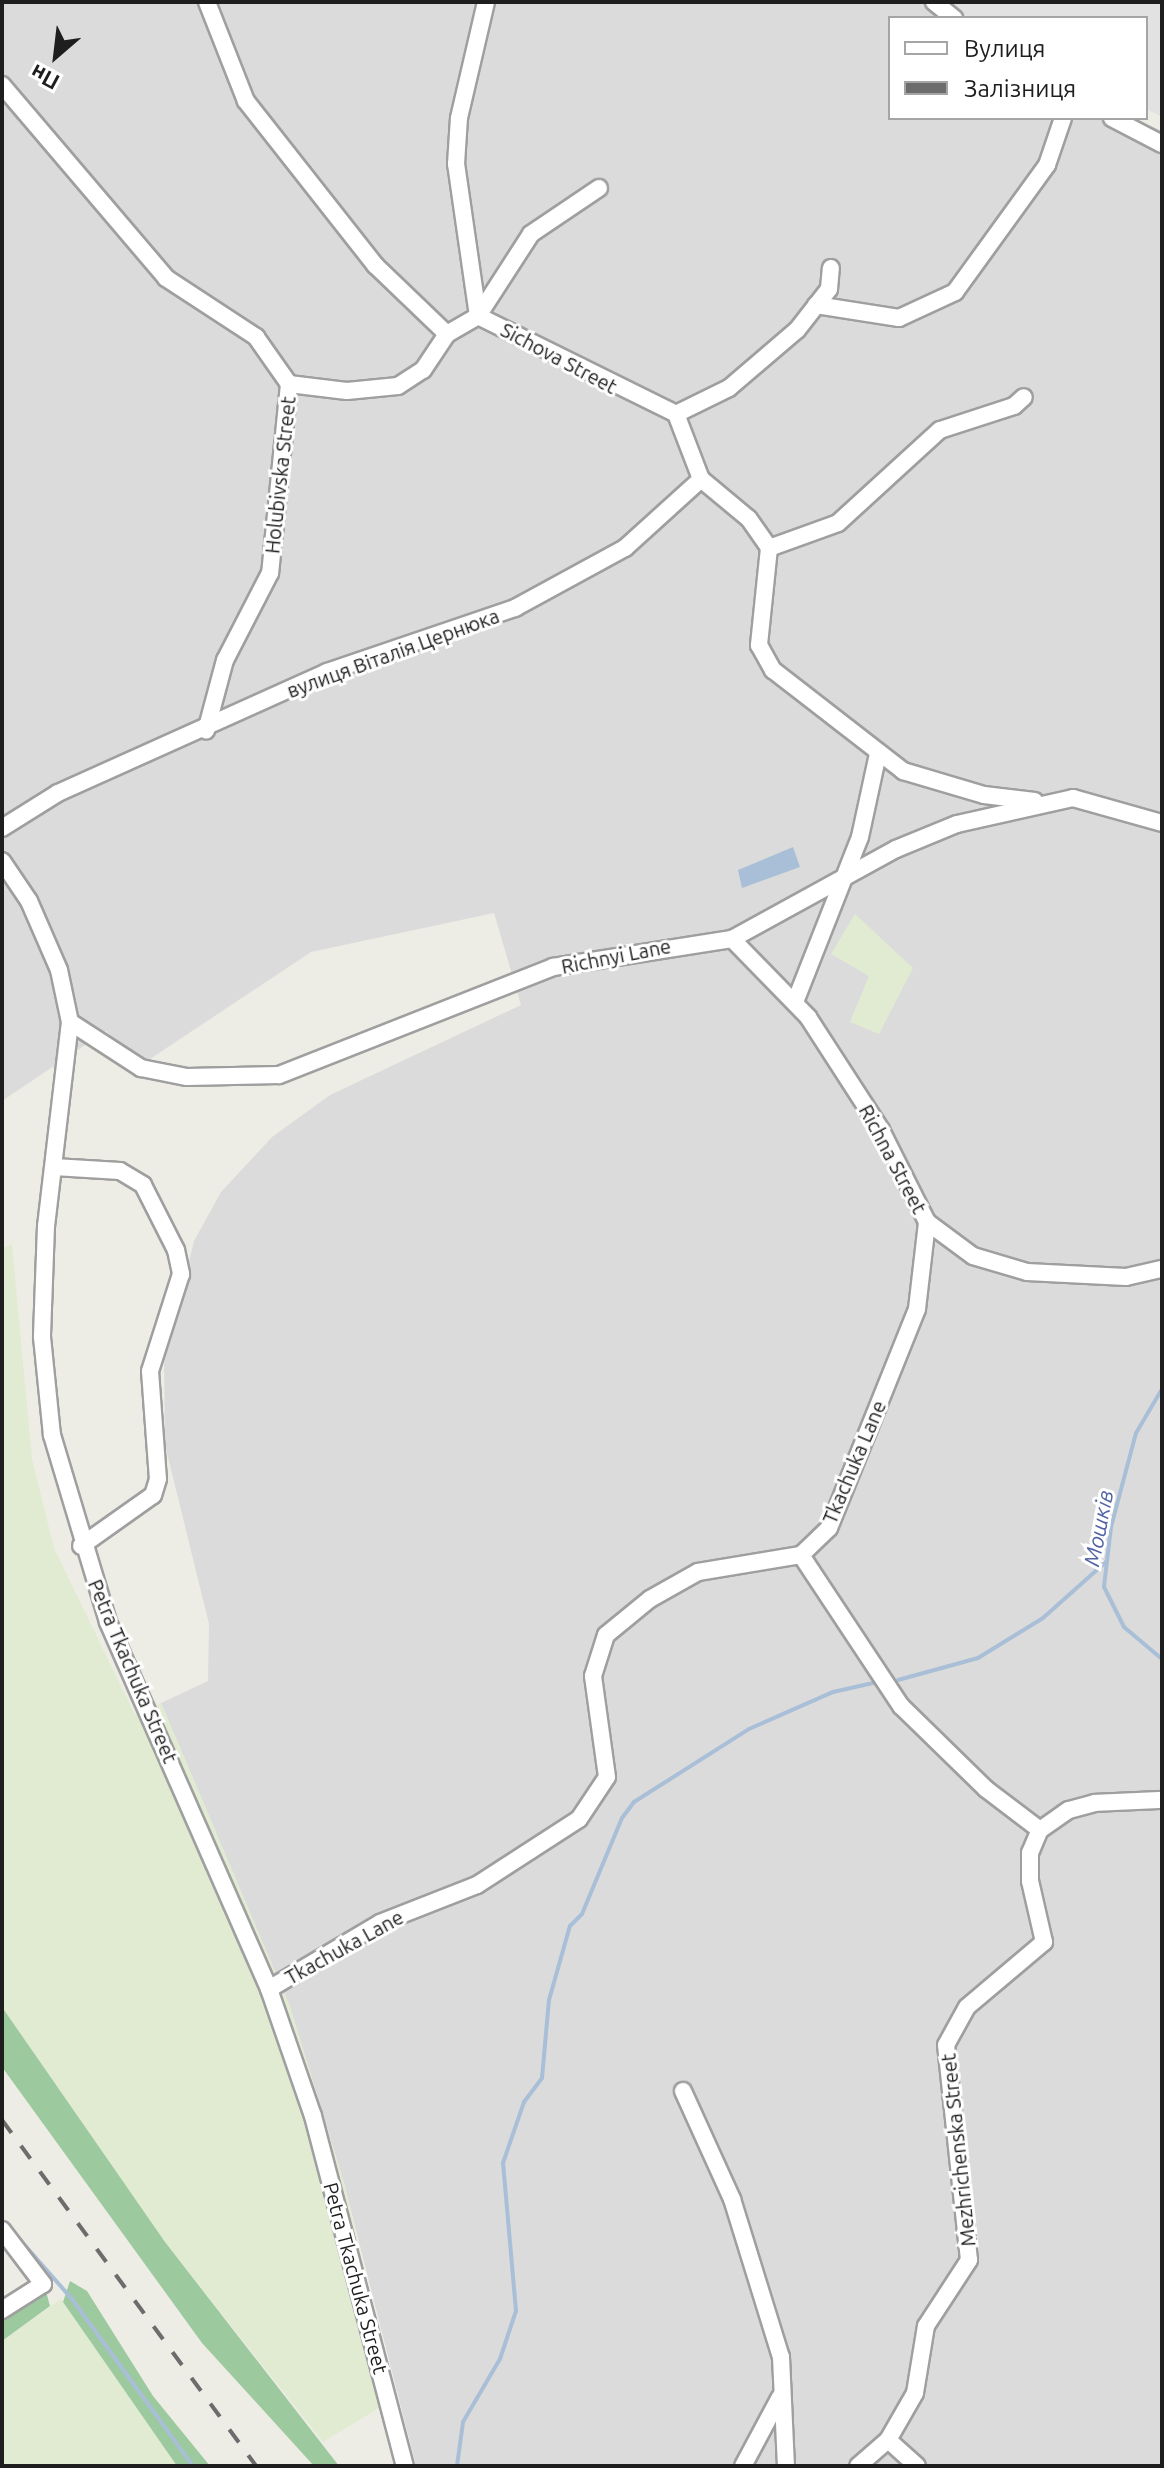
<!DOCTYPE html>
<html>
<head>
<meta charset="utf-8">
<style>
  body { margin:0 }
  #map { position:relative; width:1164px; height:2468px; overflow:hidden; background:#eeede5; font-family:Ubuntu,sans-serif }
  div>[style] { position:absolute }
  [style*='--x'] { left:calc(var(--x)*1px); top:calc(var(--y)*1px); width:calc(var(--w)*1px); rotate:calc(var(--a)*1deg) }
  .residential>* { inset:0; background:#dcdbdb }
  .farmland>* { inset:0; background:#e1ebd2 }
  .forest>* { inset:0; background:#9dc99e }
  .parking>* { inset:0; background:#e2e2e2 }
  .water>* { inset:0; background:#a9bfd7 }
  .stream>* { height:4px; margin:-2px; padding:0 2px; transform-origin:2px; border-radius:2px; background:#a9bfd7 }
  .roads { filter:drop-shadow(2px 0 #9f9f9f) drop-shadow(-2px 0 #9f9f9f) drop-shadow(0 2px #9f9f9f) drop-shadow(0 -2px #9f9f9f) }
  .minor>* { height:16px; margin:-8px; padding:0 8px; transform-origin:8px; border-radius:8px; background:#fff }
  .rail>* { height:4px; margin-top:-2px; transform-origin:0; background:repeating-linear-gradient(90deg,#6c6c6c 0 16px,transparent 0 32px) }
  span { translate:-50% -50%; white-space:nowrap; text-align:center; line-height:1.15; -webkit-text-stroke:6px #fff; paint-order:stroke }
  .street-label { font-size:20px; color:#1e1e1e }
  .water-label { font-size:22px; color:#5364a4; font-style:italic }
  .frame { position:absolute; inset:0; border:4px solid #1e1e1e; pointer-events:none }
  .legend { position:absolute; left:888px; top:16px; width:260px; height:104px; box-sizing:border-box; background:#fff; border:2px solid #a5a5a5; margin:0; padding:10px 14px; list-style:none; font-size:24px; color:#1e1e1e }
  .legend li { display:flex; align-items:center; gap:16px; height:40px }
  .legend b { width:40px; border:2px solid #a5a5a5 }
  .north { position:absolute; left:16px; top:16px; width:80px; height:80px; -webkit-text-stroke:6px #fff; paint-order:stroke; rotate:208deg; font-size:22px; font-weight:700; line-height:32px; text-align:center; color:#1e1e1e }
  .north::after { content:''; display:block; margin:auto; width:28px; height:36px; background:#1e1e1e; clip-path:polygon(50% 0,100% 100%,50% 72%,0 100%) }
</style>
</head>
<body>
<div id="map">
  <div class="residential">
    <div style="clip-path:polygon(2px 2px,944px 2px,964px 18px,890px 18px,890px 118px,1133px 118px,1162px 131px,1162px 2466px,416px 2466px,344px 2183px,290px 2007px,161px 1703px,208px 1681px,209px 1624px,165px 1445px,164px 1363px,194px 1241px,221px 1192px,272px 1137px,330px 1095px,521px 1005px,494px 913px,311px 952px,141px 1065px,106px 1031px,2px 1101px)"></div>
  </div>
  <div class="farmland">
    <div style="clip-path:polygon(855px 914px,913px 968px,879px 1034px,850px 1022px,869px 976px,831px 954px)"></div>
    <div style="clip-path:polygon(12px 1244px,32px 1459px,54px 1548px,135px 1715px,161px 1703px,290px 2007px,344px 2183px,394px 2399px,323px 2442px,165px 2242px,2px 2007px,2px 1248px)"></div>
    <div style="clip-path:polygon(61px 2299px,177px 2466px,2px 2466px,2px 2341px)"></div>
  </div>
  <div class="forest">
    <div style="clip-path:polygon(2px 2007px,165px 2242px,339px 2466px,314px 2466px,202px 2343px,2px 2067px)"></div>
    <div style="clip-path:polygon(70px 2281px,87px 2291px,153px 2396px,210px 2466px,177px 2466px,63px 2302px)"></div>
    <div style="clip-path:polygon(45px 2288px,50px 2306px,2px 2341px,2px 2312px)"></div>
  </div>
  <div class="parking">
    <div style="clip-path:polygon(950px 2px,1162px 2px,1162px 117px,1146px 109px,1146px 18px,968px 18px)"></div>
  </div>
  <div class="water">
    <div style="clip-path:polygon(793px 847px,800px 867px,742px 888px,738px 870px)"></div>
  </div>
  <div class="stream">
    <div style="--x:1162;--y:1389;--w:51;--a:120.6"></div>
    <div style="--x:1136;--y:1433;--w:97;--a:104.9"></div>
    <div style="--x:1111;--y:1527;--w:60;--a:96.7"></div>
    <div style="--x:1104;--y:1587;--w:45;--a:63.4"></div>
    <div style="--x:1124;--y:1627;--w:50;--a:40.1"></div>
    <div style="--x:898;--y:1680;--w:83;--a:-15.4"></div>
    <div style="--x:978;--y:1658;--w:76;--a:-31.6"></div>
    <div style="--x:1043;--y:1618;--w:86;--a:-41.7"></div>
    <div style="--x:14;--y:2233;--w:88;--a:48.7"></div>
    <div style="--x:72;--y:2299;--w:206;--a:54.1"></div>
    <div style="--x:457;--y:2466;--w:44;--a:-82.2"></div>
    <div style="--x:463;--y:2422;--w:73;--a:-59.6"></div>
    <div style="--x:500;--y:2359;--w:51;--a:-71.6"></div>
    <div style="--x:516;--y:2311;--w:149;--a:-95"></div>
    <div style="--x:503;--y:2163;--w:65;--a:-71"></div>
    <div style="--x:524;--y:2102;--w:30;--a:-53"></div>
    <div style="--x:542;--y:2078;--w:78;--a:-84.9"></div>
    <div style="--x:549;--y:2000;--w:77;--a:-74.2"></div>
    <div style="--x:570;--y:1926;--w:17;--a:-45"></div>
    <div style="--x:582;--y:1914;--w:104;--a:-67.4"></div>
    <div style="--x:622;--y:1818;--w:20;--a:-53"></div>
    <div style="--x:634;--y:1802;--w:136;--a:-32.4"></div>
    <div style="--x:749;--y:1729;--w:92;--a:-23.8"></div>
    <div style="--x:833;--y:1692;--w:41;--a:-12.7"></div>
  </div>
  <div class="roads">
    <div class="minor">
      <div style="--x:207;--y:2;--w:106;--a:68.5"></div>
      <div style="--x:246;--y:101;--w:209;--a:51.8"></div>
      <div style="--x:375;--y:265;--w:100;--a:43.8"></div>
      <div style="--x:447;--y:334;--w:36;--a:-30"></div>
      <div style="--x:478;--y:316;--w:221;--a:26.3"></div>
      <div style="--x:676;--y:414;--w:59;--a:-26.1"></div>
      <div style="--x:729;--y:388;--w:89;--a:-40.5"></div>
      <div style="--x:797;--y:330;--w:52;--a:-52"></div>
      <div style="--x:829;--y:289;--w:21;--a:-85"></div>
      <div style="--x:934;--y:2;--w:26;--a:39"></div>
      <div style="--x:2;--y:85;--w:253;--a:49.6"></div>
      <div style="--x:166;--y:278;--w:108;--a:33.2"></div>
      <div style="--x:256;--y:337;--w:57;--a:54.9"></div>
      <div style="--x:289;--y:384;--w:190;--a:95.7"></div>
      <div style="--x:270;--y:573;--w:98;--a:117.3"></div>
      <div style="--x:225;--y:660;--w:73;--a:105"></div>
      <div style="--x:1112;--y:118;--w:56;--a:27.5"></div>
      <div style="--x:816;--y:305;--w:84;--a:8.9"></div>
      <div style="--x:899;--y:318;--w:62;--a:-24.9"></div>
      <div style="--x:955;--y:292;--w:157;--a:-54.1"></div>
      <div style="--x:1047;--y:165;--w:50;--a:-71.2"></div>
      <div style="--x:478;--y:316;--w:154;--a:-98.2"></div>
      <div style="--x:456;--y:164;--w:46;--a:-86.3"></div>
      <div style="--x:459;--y:118;--w:119;--a:-76.9"></div>
      <div style="--x:478;--y:316;--w:98;--a:-57.1"></div>
      <div style="--x:531;--y:234;--w:82;--a:-34.1"></div>
      <div style="--x:289;--y:384;--w:58;--a:6.9"></div>
      <div style="--x:347;--y:391;--w:51;--a:-5.6"></div>
      <div style="--x:398;--y:386;--w:30;--a:-33"></div>
      <div style="--x:423;--y:370;--w:43;--a:-56.3"></div>
      <div style="--x:701;--y:479;--w:62;--a:39.8"></div>
      <div style="--x:749;--y:519;--w:35;--a:55"></div>
      <div style="--x:769;--y:548;--w:98;--a:95.9"></div>
      <div style="--x:759;--y:645;--w:29;--a:61"></div>
      <div style="--x:773;--y:670;--w:165;--a:37.8"></div>
      <div style="--x:903;--y:771;--w:84;--a:16.5"></div>
      <div style="--x:984;--y:795;--w:51;--a:6.7"></div>
      <div style="--x:769;--y:548;--w:73;--a:-19.9"></div>
      <div style="--x:838;--y:523;--w:138;--a:-42.4"></div>
      <div style="--x:940;--y:430;--w:78;--a:-18"></div>
      <div style="--x:1014;--y:406;--w:13;--a:-42"></div>
      <div style="--x:2;--y:828;--w:66;--a:-32"></div>
      <div style="--x:58;--y:793;--w:295;--a:-24.2"></div>
      <div style="--x:327;--y:672;--w:199;--a:-18.8"></div>
      <div style="--x:515;--y:608;--w:125;--a:-28.6"></div>
      <div style="--x:625;--y:548;--w:103;--a:-42.2"></div>
      <div style="--x:701;--y:479;--w:70;--a:-111"></div>
      <div style="--x:2;--y:861;--w:48;--a:56"></div>
      <div style="--x:29;--y:901;--w:75;--a:66.5"></div>
      <div style="--x:59;--y:970;--w:53;--a:78.1"></div>
      <div style="--x:70;--y:1022;--w:205;--a:96.7"></div>
      <div style="--x:46;--y:1226;--w:111;--a:92.1"></div>
      <div style="--x:42;--y:1337;--w:99;--a:84.2"></div>
      <div style="--x:52;--y:1435;--w:195;--a:73.3"></div>
      <div style="--x:108;--y:1622;--w:401;--a:66.3"></div>
      <div style="--x:269;--y:1989;--w:134;--a:70.9"></div>
      <div style="--x:313;--y:2116;--w:362;--a:75.3"></div>
      <div style="--x:732;--y:939;--w:109;--a:45.7"></div>
      <div style="--x:808;--y:1017;--w:135;--a:57.1"></div>
      <div style="--x:881;--y:1130;--w:103;--a:63.4"></div>
      <div style="--x:927;--y:1222;--w:57;--a:36.5"></div>
      <div style="--x:973;--y:1256;--w:56;--a:16.5"></div>
      <div style="--x:1027;--y:1272;--w:99;--a:2.9"></div>
      <div style="--x:1126;--y:1277;--w:37;--a:-13"></div>
      <div style="--x:795;--y:1002;--w:177;--a:-68.5"></div>
      <div style="--x:860;--y:837;--w:85;--a:-77.8"></div>
      <div style="--x:70;--y:1022;--w:85;--a:32.9"></div>
      <div style="--x:141;--y:1068;--w:47;--a:11.1"></div>
      <div style="--x:187;--y:1077;--w:92;--a:-1.2"></div>
      <div style="--x:279;--y:1075;--w:295;--a:-21.5"></div>
      <div style="--x:553;--y:967;--w:181;--a:-8.9"></div>
      <div style="--x:732;--y:939;--w:187;--a:-28.8"></div>
      <div style="--x:896;--y:849;--w:66;--a:-22.3"></div>
      <div style="--x:957;--y:824;--w:119;--a:-12.6"></div>
      <div style="--x:1073;--y:798;--w:92;--a:15.7"></div>
      <div style="--x:54;--y:1167;--w:66;--a:3.5"></div>
      <div style="--x:120;--y:1171;--w:27;--a:31"></div>
      <div style="--x:143;--y:1185;--w:73;--a:63.1"></div>
      <div style="--x:176;--y:1250;--w:25;--a:78"></div>
      <div style="--x:181;--y:1274;--w:102;--a:107.7"></div>
      <div style="--x:150;--y:1371;--w:108;--a:85.8"></div>
      <div style="--x:158;--y:1479;--w:17;--a:107"></div>
      <div style="--x:153;--y:1495;--w:88;--a:144.7"></div>
      <div style="--x:801;--y:1555;--w:181;--a:56.5"></div>
      <div style="--x:901;--y:1706;--w:119;--a:44.3"></div>
      <div style="--x:986;--y:1789;--w:68;--a:37.2"></div>
      <div style="--x:269;--y:1989;--w:129;--a:-30.7"></div>
      <div style="--x:380;--y:1923;--w:104;--a:-21.4"></div>
      <div style="--x:477;--y:1885;--w:121;--a:-32.9"></div>
      <div style="--x:579;--y:1819;--w:50;--a:-56.3"></div>
      <div style="--x:607;--y:1777;--w:102;--a:-97.9"></div>
      <div style="--x:593;--y:1676;--w:43;--a:-72.4"></div>
      <div style="--x:606;--y:1635;--w:57;--a:-39.3"></div>
      <div style="--x:650;--y:1599;--w:55;--a:-29.4"></div>
      <div style="--x:698;--y:1572;--w:104;--a:-9.4"></div>
      <div style="--x:801;--y:1555;--w:39;--a:-44"></div>
      <div style="--x:829;--y:1528;--w:236;--a:-68.1"></div>
      <div style="--x:917;--y:1309;--w:88;--a:-83.4"></div>
      <div style="--x:683;--y:2091;--w:119;--a:65.6"></div>
      <div style="--x:732;--y:2199;--w:165;--a:72.8"></div>
      <div style="--x:781;--y:2357;--w:109;--a:87.4"></div>
      <div style="--x:2;--y:2230;--w:68;--a:52.8"></div>
      <div style="--x:43;--y:2284;--w:49;--a:147.6"></div>
      <div style="--x:743;--y:2466;--w:78;--a:-61.8"></div>
      <div style="--x:858;--y:2466;--w:40;--a:-41"></div>
      <div style="--x:917;--y:2466;--w:39;--a:-138"></div>
      <div style="--x:888;--y:2440;--w:54;--a:-60.1"></div>
      <div style="--x:915;--y:2393;--w:68;--a:-80.7"></div>
      <div style="--x:926;--y:2326;--w:79;--a:-56.9"></div>
      <div style="--x:969;--y:2260;--w:216;--a:-96.1"></div>
      <div style="--x:946;--y:2045;--w:43;--a:-61.1"></div>
      <div style="--x:967;--y:2007;--w:101;--a:-40.2"></div>
      <div style="--x:1044;--y:1942;--w:63;--a:-102.9"></div>
      <div style="--x:1030;--y:1881;--w:28;--a:-90"></div>
      <div style="--x:1030;--y:1853;--w:25;--a:-67"></div>
      <div style="--x:1040;--y:1830;--w:35;--a:-35"></div>
      <div style="--x:1069;--y:1810;--w:27;--a:-15"></div>
      <div style="--x:1095;--y:1803;--w:67;--a:-2.6"></div>
    </div>
  </div>
  <div class="rail">
    <div style="--x:2;--y:2120;--w:429;--a:53.7"></div>
  </div>
  <div class="street-label">
    <span style="left:559px;top:358px;rotate:28deg">Sichova Street</span>
    <span style="left:280px;top:475px;rotate:-84deg">Holubivska Street</span>
    <span style="left:393px;top:653px;rotate:-20deg">вулиця Віталія Цернюка</span>
    <span style="left:616px;top:956px;rotate:-11deg">Richnyi Lane</span>
    <span style="left:893px;top:1159px;rotate:62deg">Richna Street</span>
    <span style="left:854px;top:1462px;rotate:-67deg">Tkachuka Lane</span>
    <span style="left:133px;top:1671px;rotate:67deg">Petra Tkachuka Street</span>
    <span style="left:344px;top:1947px;rotate:-29deg">Tkachuka Lane</span>
    <span style="left:958px;top:2150px;rotate:-96deg">Mezhrichenska Street</span>
    <span style="left:356px;top:2278px;rotate:75deg">Petra Tkachuka Street</span>
  </div>
  <div class="water-label">
    <span style="left:1098px;top:1528px;rotate:-79deg">Мошків</span>
  </div>
  <div class="frame"></div>
  <ul class="legend">
  <li><b style="height:10px;background:#fff"></b>Вулиця</li>
  <li><b style="height:10px;background:#6c6c6c"></b>Залізниця</li>
  </ul>
  <div class="north">Пн</div>
</div>
</body>
</html>
